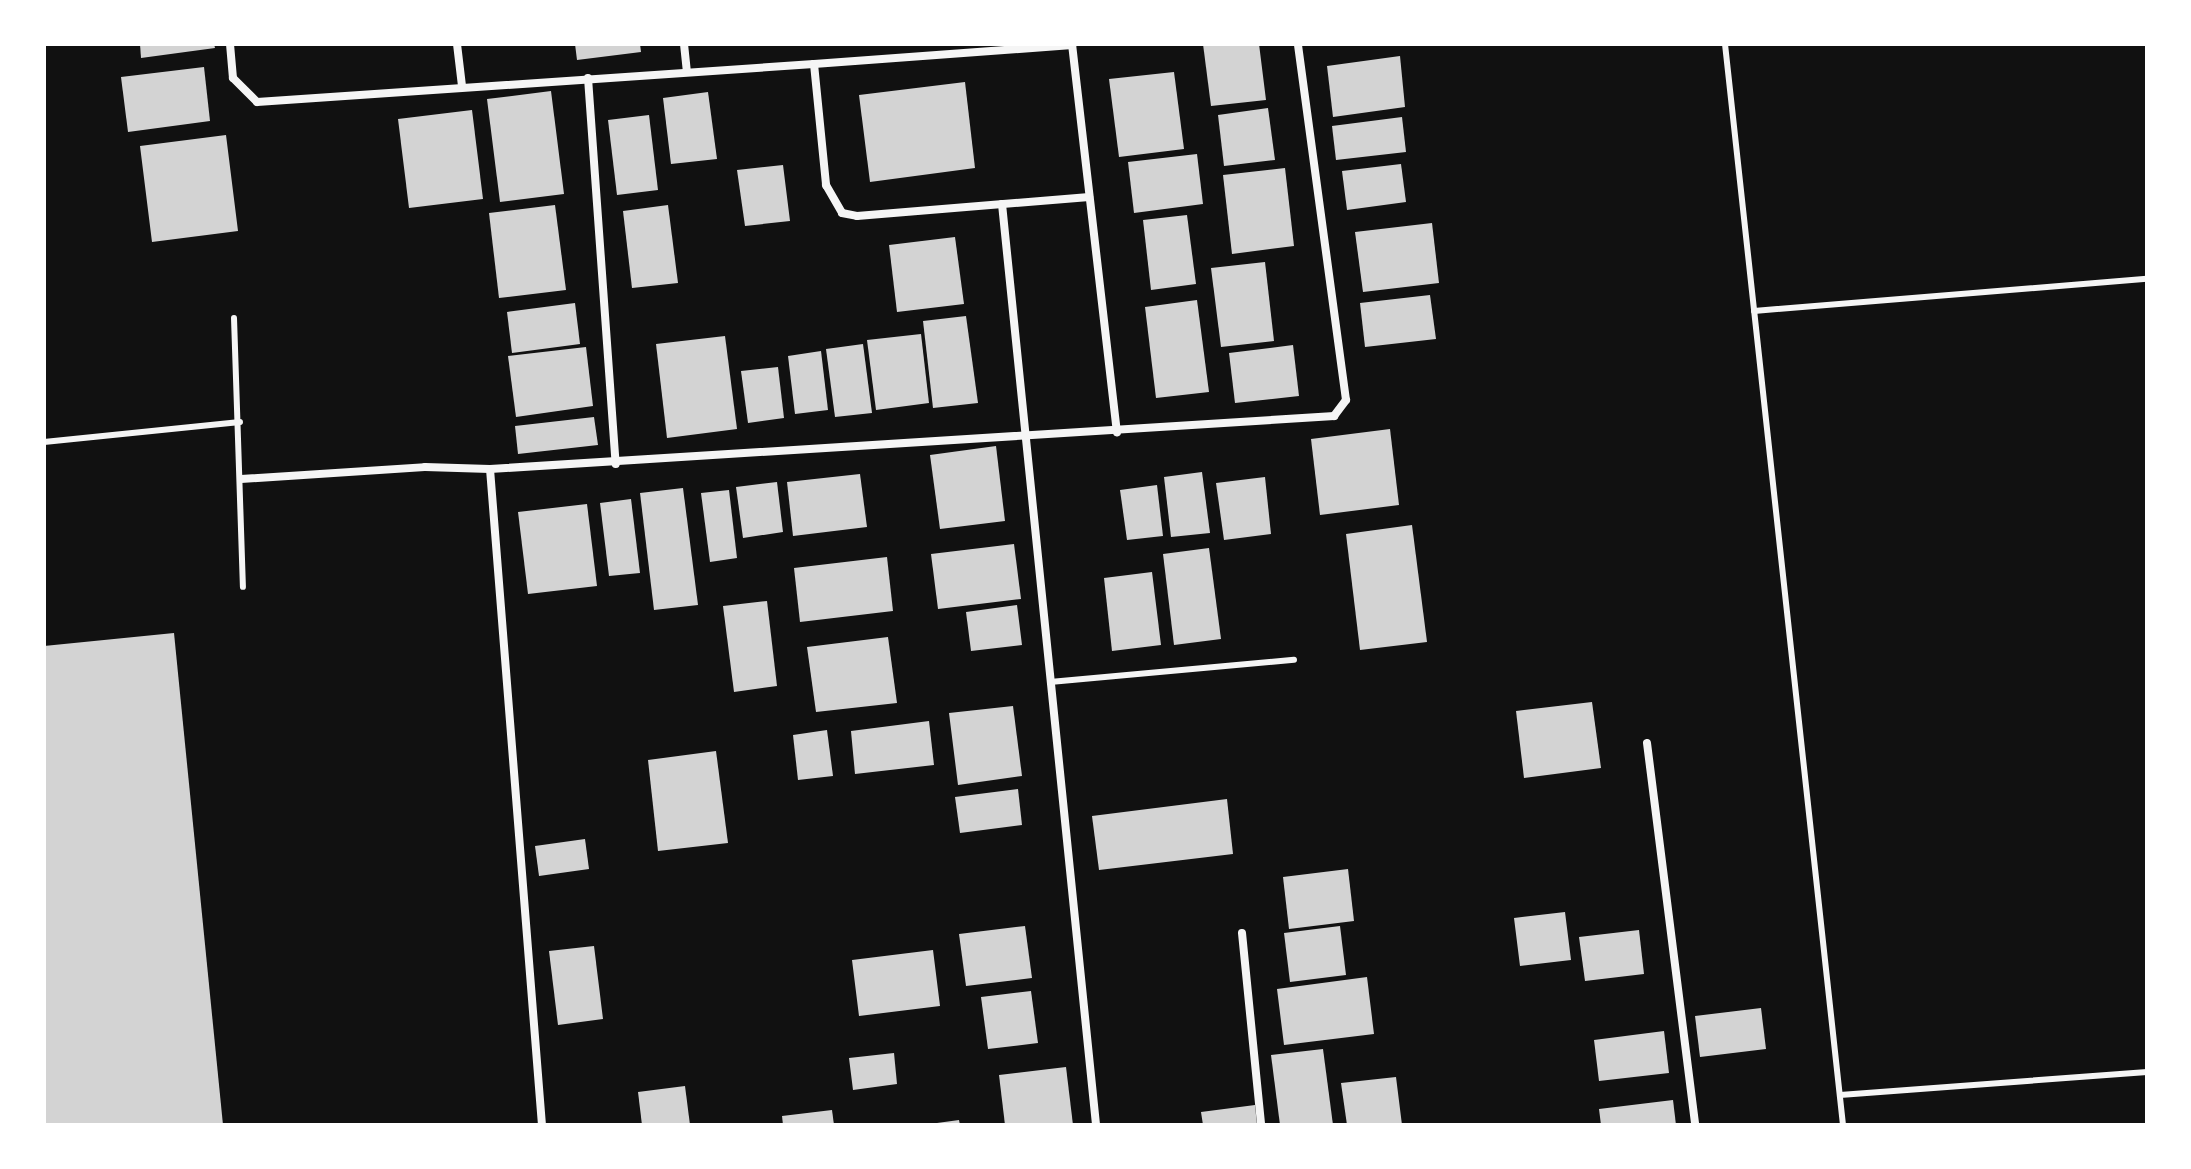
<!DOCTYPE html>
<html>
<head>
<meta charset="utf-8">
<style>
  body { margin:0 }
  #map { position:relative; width:2191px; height:1169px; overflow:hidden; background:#111; font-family:Overpass,sans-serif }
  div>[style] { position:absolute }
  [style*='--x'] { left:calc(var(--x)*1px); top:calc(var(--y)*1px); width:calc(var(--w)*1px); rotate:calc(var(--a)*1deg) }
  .building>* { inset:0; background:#d3d3d3 }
  .service>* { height:6px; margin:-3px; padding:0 3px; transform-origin:3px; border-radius:3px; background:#f5f5f5 }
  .minor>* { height:8px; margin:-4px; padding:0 4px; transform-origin:4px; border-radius:4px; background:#f5f5f5 }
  span { translate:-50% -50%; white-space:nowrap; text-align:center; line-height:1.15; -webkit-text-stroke:8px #fff; paint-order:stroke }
  .frame { position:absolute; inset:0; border:46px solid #fff; pointer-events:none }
</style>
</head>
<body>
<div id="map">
  <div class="building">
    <div style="clip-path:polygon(140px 44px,214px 44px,215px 48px,141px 58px)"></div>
    <div style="clip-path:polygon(575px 44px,640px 44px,641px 52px,577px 60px)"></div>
    <div style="clip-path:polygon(1203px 44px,1259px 44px,1266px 100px,1211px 106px)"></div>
    <div style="clip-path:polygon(1400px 56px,1405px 107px,1333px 117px,1327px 66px)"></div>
    <div style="clip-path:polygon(204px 67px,210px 121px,128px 132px,121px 77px)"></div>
    <div style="clip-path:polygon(1174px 72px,1184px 149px,1119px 157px,1109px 79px)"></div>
    <div style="clip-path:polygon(965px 82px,975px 168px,870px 182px,859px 95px)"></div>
    <div style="clip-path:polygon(551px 91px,564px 194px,500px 202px,487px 99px)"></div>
    <div style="clip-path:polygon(708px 92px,717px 159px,671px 164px,663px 98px)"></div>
    <div style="clip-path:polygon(1268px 108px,1275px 160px,1224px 166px,1218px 115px)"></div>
    <div style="clip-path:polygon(472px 110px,483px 199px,409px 208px,398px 119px)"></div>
    <div style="clip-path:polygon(649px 115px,658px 190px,617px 195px,608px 120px)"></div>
    <div style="clip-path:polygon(1402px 117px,1406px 152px,1336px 160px,1332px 126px)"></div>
    <div style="clip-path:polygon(226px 135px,238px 231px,152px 242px,140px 146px)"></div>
    <div style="clip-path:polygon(1197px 154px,1203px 204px,1134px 213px,1128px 162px)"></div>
    <div style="clip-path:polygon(1401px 164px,1406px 202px,1347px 210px,1342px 171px)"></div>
    <div style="clip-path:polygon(783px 165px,790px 221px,745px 226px,737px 170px)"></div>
    <div style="clip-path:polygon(1285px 168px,1294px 246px,1232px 254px,1223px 175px)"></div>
    <div style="clip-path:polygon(555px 205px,566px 290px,499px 298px,489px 213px)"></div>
    <div style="clip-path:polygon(668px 205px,678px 283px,632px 288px,623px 211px)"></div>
    <div style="clip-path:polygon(1187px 215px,1196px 284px,1151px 290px,1143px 220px)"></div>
    <div style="clip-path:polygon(1432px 223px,1439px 283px,1363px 292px,1355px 232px)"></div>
    <div style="clip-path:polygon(955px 237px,964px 304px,897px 312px,889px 245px)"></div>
    <div style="clip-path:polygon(1265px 262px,1274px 341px,1221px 347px,1211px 268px)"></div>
    <div style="clip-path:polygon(1430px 295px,1436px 339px,1365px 347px,1360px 303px)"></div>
    <div style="clip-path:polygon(1197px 300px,1209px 392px,1156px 398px,1145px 307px)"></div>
    <div style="clip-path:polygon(575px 303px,580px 344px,512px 353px,507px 312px)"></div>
    <div style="clip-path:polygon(966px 316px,978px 403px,933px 408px,923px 321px)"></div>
    <div style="clip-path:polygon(921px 334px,929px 403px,876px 410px,867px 340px)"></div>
    <div style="clip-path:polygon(725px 336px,737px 429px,667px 438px,656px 344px)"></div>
    <div style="clip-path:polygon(863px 344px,872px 413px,835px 417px,826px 349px)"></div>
    <div style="clip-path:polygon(1293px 345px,1299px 396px,1235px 403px,1229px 353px)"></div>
    <div style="clip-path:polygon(586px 347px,593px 406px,516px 417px,508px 356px)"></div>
    <div style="clip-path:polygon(821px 351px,828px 410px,795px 414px,788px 356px)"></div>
    <div style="clip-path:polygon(778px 367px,784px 418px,748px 423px,741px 371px)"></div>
    <div style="clip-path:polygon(594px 417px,598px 445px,518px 454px,515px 426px)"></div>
    <div style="clip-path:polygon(1390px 429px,1399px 505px,1320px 515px,1311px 439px)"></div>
    <div style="clip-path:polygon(996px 446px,1005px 521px,940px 529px,930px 455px)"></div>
    <div style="clip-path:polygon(1202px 472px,1210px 533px,1171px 537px,1164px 477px)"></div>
    <div style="clip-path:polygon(860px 474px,867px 527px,793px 536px,787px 482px)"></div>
    <div style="clip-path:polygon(1265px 477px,1271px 534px,1224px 540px,1216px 483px)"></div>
    <div style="clip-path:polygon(777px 482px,783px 532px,743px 538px,736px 487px)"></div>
    <div style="clip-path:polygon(1157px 485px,1163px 536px,1127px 540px,1120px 490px)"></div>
    <div style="clip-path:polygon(683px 488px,698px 605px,654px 610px,640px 493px)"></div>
    <div style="clip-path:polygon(729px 490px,737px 558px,710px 562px,701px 493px)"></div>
    <div style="clip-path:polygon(631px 499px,640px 573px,609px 576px,600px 503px)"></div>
    <div style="clip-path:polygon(587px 504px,597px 586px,528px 594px,518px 512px)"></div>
    <div style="clip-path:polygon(1412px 525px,1427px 642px,1360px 650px,1346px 534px)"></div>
    <div style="clip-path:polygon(1014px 544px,1021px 599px,938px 609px,931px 554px)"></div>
    <div style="clip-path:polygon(1209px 548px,1221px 639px,1174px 645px,1163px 554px)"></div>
    <div style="clip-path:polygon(887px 557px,893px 611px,800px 622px,794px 568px)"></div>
    <div style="clip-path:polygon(1152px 572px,1161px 645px,1112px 651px,1104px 578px)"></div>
    <div style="clip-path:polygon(767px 601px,777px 686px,734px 692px,723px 606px)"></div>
    <div style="clip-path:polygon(1017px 605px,1022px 645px,971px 651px,966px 612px)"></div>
    <div style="clip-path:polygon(174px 633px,223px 1125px,44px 1125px,44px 646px)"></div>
    <div style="clip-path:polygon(888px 637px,897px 703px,816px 712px,807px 647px)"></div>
    <div style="clip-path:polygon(1592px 702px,1601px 768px,1524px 778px,1516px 711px)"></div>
    <div style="clip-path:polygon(1013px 706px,1022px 776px,958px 785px,949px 713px)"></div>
    <div style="clip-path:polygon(929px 721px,934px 765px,855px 774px,851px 731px)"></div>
    <div style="clip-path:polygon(827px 730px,833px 776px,798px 780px,793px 735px)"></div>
    <div style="clip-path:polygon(716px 751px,728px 843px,658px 851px,648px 760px)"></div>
    <div style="clip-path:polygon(1018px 789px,1022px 825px,960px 833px,955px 797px)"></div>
    <div style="clip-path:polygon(1227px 799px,1233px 854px,1099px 870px,1092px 816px)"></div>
    <div style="clip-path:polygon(585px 839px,589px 869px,539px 876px,535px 846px)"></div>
    <div style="clip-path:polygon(1348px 869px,1354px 921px,1289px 929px,1283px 877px)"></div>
    <div style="clip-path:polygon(1565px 912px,1571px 960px,1520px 966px,1514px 918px)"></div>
    <div style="clip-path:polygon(1025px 926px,1032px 978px,966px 986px,959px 934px)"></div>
    <div style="clip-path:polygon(1340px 926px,1346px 975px,1290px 982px,1284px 933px)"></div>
    <div style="clip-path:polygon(1639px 930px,1644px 974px,1585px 981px,1579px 937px)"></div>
    <div style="clip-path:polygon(594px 946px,603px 1019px,558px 1025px,549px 951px)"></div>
    <div style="clip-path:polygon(933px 950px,940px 1006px,859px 1016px,852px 960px)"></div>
    <div style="clip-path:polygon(1367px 977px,1374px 1034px,1284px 1045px,1277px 989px)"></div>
    <div style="clip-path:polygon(1031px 991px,1038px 1043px,988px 1049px,981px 997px)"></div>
    <div style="clip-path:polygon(1761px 1008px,1766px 1049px,1700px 1057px,1695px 1016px)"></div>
    <div style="clip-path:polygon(1664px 1031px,1669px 1073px,1599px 1081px,1594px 1040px)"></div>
    <div style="clip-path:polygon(1323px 1049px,1333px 1125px,1280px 1125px,1271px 1055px)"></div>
    <div style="clip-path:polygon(894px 1053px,897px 1084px,853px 1090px,849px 1058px)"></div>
    <div style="clip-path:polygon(1066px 1067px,1073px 1125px,1005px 1125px,999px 1075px)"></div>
    <div style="clip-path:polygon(1396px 1077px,1402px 1125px,1347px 1125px,1341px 1083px)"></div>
    <div style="clip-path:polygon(685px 1086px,690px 1125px,642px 1125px,638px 1092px)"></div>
    <div style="clip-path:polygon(1673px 1100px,1676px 1125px,1601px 1125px,1599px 1109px)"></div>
    <div style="clip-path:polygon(1255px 1105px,1257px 1125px,1203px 1125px,1201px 1112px)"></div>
    <div style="clip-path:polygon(832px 1110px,834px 1125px,783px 1125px,782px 1116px)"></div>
    <div style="clip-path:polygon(959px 1120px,960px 1125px,937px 1125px,937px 1123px)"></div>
  </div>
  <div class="service">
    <div style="--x:1725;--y:44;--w:1087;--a:83.77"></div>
    <div style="--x:1754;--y:311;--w:394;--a:-4.7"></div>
    <div style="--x:234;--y:318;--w:269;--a:88.1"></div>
    <div style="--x:44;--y:442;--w:197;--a:-5.8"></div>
    <div style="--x:1050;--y:682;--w:245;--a:-5.2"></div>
    <div style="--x:1840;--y:1095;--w:308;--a:-4.3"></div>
  </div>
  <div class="minor">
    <div style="--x:230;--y:44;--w:34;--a:85"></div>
    <div style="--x:233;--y:78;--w:34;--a:45"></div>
    <div style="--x:257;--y:102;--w:558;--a:-3.9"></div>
    <div style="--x:814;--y:64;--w:122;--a:84.3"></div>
    <div style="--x:826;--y:185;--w:32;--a:60"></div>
    <div style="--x:842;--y:213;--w:15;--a:11"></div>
    <div style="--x:857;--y:216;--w:233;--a:-4.7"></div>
    <div style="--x:457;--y:44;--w:42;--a:83.2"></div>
    <div style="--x:684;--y:44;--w:28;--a:84"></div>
    <div style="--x:1072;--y:44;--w:391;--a:83.4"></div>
    <div style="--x:814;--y:64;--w:259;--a:-4.2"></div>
    <div style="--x:588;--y:78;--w:387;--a:85.9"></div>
    <div style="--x:1002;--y:204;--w:926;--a:84.17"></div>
    <div style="--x:490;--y:469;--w:846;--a:-3.59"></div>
    <div style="--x:1334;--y:416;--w:20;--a:-53"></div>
    <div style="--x:1346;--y:400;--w:359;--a:-97.7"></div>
    <div style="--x:241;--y:479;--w:184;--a:-3.7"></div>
    <div style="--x:425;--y:467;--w:65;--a:1.8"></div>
    <div style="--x:490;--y:469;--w:658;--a:85.47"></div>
    <div style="--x:1647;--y:743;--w:385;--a:82.8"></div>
    <div style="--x:1242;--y:933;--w:193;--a:84.3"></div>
  </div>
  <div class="frame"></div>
</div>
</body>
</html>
